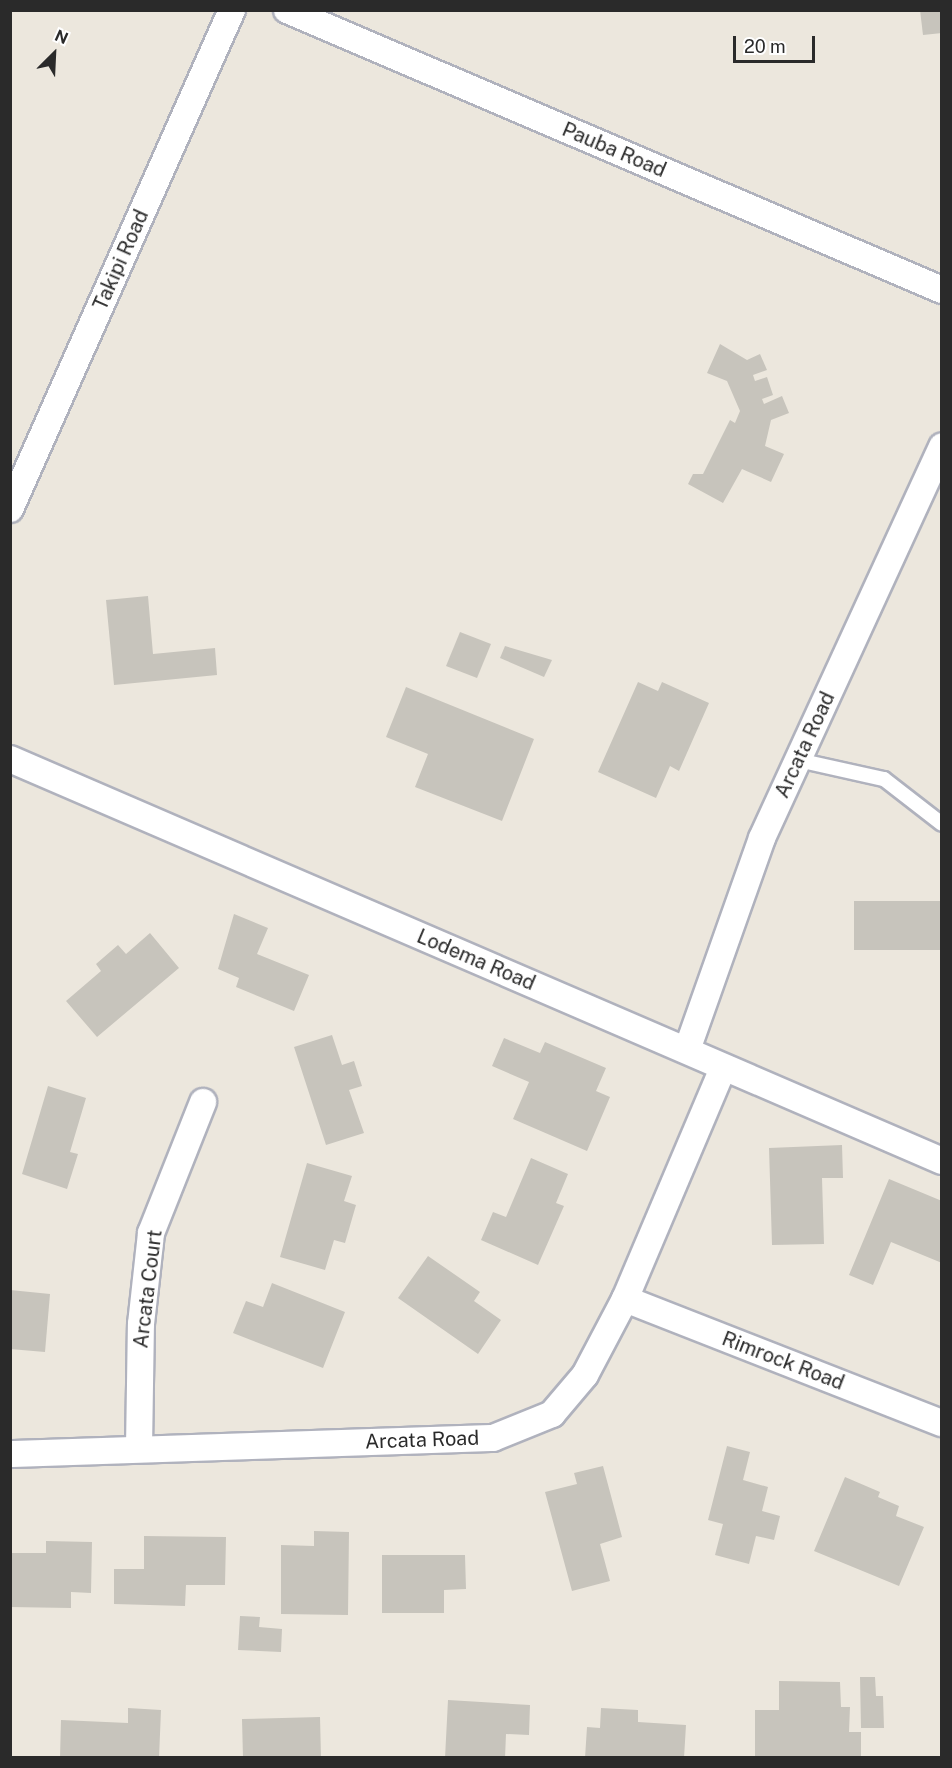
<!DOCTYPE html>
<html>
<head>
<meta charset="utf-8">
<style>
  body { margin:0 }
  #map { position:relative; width:952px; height:1768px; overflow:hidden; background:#ece7dd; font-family:"Public Sans",sans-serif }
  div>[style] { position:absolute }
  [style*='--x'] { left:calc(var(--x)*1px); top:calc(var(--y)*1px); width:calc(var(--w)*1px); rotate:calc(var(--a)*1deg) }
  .building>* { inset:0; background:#c7c4bc }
  .roads { filter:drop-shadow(2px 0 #b0b2bd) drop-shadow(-2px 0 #b0b2bd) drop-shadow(0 2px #b0b2bd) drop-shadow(0 -2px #b0b2bd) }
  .service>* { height:14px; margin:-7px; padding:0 7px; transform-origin:7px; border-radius:7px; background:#fff }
  .minor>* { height:26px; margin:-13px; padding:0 13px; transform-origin:13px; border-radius:13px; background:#fff }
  span { translate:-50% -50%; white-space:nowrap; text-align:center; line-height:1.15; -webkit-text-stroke:4.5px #fff; paint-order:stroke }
  .street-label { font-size:20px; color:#2a2a2a }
  .frame { position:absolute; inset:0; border:12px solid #2a2a2a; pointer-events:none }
  .north { position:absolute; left:24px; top:24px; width:60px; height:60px; -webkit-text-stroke:4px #fff; paint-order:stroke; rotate:24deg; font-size:16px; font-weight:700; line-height:24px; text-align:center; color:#2a2a2a }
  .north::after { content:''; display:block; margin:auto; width:21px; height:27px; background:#2a2a2a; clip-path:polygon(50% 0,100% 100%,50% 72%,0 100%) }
  .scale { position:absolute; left:733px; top:36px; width:82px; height:27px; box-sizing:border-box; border:3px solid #2a2a2a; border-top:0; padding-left:8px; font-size:18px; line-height:21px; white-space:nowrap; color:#2a2a2a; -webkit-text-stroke:4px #fff; paint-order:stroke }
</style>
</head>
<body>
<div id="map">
  <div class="building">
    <div style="clip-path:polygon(920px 10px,942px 10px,942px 33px,923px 35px)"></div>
    <div style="clip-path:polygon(720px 344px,747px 360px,760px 354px,767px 370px,753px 375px,755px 381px,767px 377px,773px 395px,762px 399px,764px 404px,782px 396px,789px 413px,771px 420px,765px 446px,784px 454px,771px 482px,742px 469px,723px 503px,688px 484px,693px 474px,703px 474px,730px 420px,735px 423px,740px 411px,727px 381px,707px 373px)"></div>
    <div style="clip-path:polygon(148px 596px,153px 654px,215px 648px,217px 675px,114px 685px,106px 600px)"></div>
    <div style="clip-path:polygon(460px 632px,491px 644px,477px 678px,446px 666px)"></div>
    <div style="clip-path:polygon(505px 646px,552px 660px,544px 677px,500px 658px)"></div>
    <div style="clip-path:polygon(638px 682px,658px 691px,662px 682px,709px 703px,679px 771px,670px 766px,656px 798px,598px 772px)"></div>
    <div style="clip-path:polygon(406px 687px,534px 739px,502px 821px,415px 787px,428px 754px,386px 737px)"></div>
    <div style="clip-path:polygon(854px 901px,942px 901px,942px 950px,854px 950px)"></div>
    <div style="clip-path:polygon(234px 914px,268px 928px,257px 954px,309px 975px,294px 1011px,236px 987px,239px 978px,218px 969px)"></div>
    <div style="clip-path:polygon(150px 933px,179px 968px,97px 1037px,66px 1001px,101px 971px,96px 964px,118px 945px,126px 954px)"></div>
    <div style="clip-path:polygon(332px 1035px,342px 1065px,354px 1061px,362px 1086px,349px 1090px,364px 1133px,326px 1145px,294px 1047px)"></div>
    <div style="clip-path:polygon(504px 1038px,540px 1053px,545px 1042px,606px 1068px,596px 1091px,610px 1097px,587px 1151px,513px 1119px,529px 1082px,492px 1066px)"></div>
    <div style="clip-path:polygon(48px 1086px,86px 1098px,70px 1152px,78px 1154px,67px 1189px,22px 1174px)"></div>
    <div style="clip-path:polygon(842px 1145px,843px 1178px,822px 1178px,824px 1244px,772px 1245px,769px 1148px)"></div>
    <div style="clip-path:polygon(531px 1158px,568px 1174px,556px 1203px,564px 1206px,538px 1265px,481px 1240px,493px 1212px,506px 1217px)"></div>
    <div style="clip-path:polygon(307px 1163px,352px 1176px,344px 1201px,356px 1205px,345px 1243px,334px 1240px,325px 1270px,280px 1257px)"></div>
    <div style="clip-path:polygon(889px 1179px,942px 1201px,942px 1263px,891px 1242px,873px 1285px,849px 1275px)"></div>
    <div style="clip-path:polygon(428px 1256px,480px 1292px,474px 1301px,501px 1320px,478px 1354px,398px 1298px)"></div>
    <div style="clip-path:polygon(272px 1283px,345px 1312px,323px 1368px,233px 1333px,246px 1301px,263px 1307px)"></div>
    <div style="clip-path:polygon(10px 1290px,50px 1294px,45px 1352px,10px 1349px)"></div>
    <div style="clip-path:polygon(727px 1446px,750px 1452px,743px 1480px,768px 1487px,762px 1511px,780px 1516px,774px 1540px,756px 1536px,749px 1564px,715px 1555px,723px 1524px,708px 1520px)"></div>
    <div style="clip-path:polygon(603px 1466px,622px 1537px,600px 1544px,610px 1581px,572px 1591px,545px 1492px,577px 1484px,574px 1473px)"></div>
    <div style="clip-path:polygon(845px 1477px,880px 1492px,878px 1497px,899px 1506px,896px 1516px,924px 1527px,899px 1586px,814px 1551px)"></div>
    <div style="clip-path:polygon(314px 1531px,349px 1532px,348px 1615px,281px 1614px,281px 1545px,314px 1546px)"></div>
    <div style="clip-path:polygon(144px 1536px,226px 1537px,225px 1585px,186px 1585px,185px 1606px,114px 1604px,114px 1569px,144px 1569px)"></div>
    <div style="clip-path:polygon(46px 1541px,92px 1542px,91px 1593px,71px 1592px,71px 1608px,10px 1607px,10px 1553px,46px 1553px)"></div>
    <div style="clip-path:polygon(382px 1555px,465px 1555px,466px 1589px,444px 1590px,444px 1613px,382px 1613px)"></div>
    <div style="clip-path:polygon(240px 1616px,260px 1617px,259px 1627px,282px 1629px,281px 1652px,238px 1650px)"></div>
    <div style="clip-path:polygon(860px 1677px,875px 1677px,876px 1696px,883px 1696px,884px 1728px,861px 1728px)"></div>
    <div style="clip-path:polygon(779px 1681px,840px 1682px,841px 1707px,850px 1707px,849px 1732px,861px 1732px,861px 1758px,755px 1758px,755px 1710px,779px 1710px)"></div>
    <div style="clip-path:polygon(448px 1700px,530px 1705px,529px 1735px,506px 1734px,505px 1758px,445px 1758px)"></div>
    <div style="clip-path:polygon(128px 1708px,161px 1710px,159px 1758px,60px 1758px,61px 1720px,128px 1723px)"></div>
    <div style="clip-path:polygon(601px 1708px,638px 1710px,638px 1722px,686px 1725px,684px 1758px,585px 1758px,587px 1727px,600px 1728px)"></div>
    <div style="clip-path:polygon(320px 1717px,321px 1758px,243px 1758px,242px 1719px)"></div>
  </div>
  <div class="roads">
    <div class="service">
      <div style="--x:798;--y:760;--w:88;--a:12.5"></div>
      <div style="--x:884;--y:779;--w:73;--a:37.8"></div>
    </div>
    <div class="minor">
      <div style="--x:287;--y:10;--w:712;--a:23.15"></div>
      <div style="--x:10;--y:509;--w:546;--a:-66.02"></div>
      <div style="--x:10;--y:759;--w:1015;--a:23.33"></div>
      <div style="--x:687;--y:1050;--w:225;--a:-70.5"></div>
      <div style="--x:762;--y:838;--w:431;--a:-65.3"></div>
      <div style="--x:625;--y:1299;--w:340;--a:21.4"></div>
      <div style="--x:139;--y:1448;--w:124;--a:-89.1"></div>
      <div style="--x:141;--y:1324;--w:92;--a:-83.7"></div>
      <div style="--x:151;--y:1233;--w:141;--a:-68.3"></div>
      <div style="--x:10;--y:1454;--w:483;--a:-1.9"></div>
      <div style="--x:493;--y:1438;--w:64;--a:-22.1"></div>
      <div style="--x:552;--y:1414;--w:51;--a:-49.8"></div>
      <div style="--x:585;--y:1375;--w:86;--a:-62.2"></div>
      <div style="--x:625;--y:1299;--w:248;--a:-67"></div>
    </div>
  </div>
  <div class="street-label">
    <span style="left:614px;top:150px;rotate:23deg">Pauba Road</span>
    <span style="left:121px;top:260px;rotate:-66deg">Takipi Road</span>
    <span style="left:805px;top:745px;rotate:-65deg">Arcata Road</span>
    <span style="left:476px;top:960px;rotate:23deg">Lodema Road</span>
    <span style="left:148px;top:1289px;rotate:-83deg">Arcata Court</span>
    <span style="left:783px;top:1361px;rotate:21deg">Rimrock Road</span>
    <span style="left:422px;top:1440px;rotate:-2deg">Arcata Road</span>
  </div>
  <div class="frame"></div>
  <div class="north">N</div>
  <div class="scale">20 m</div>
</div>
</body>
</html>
